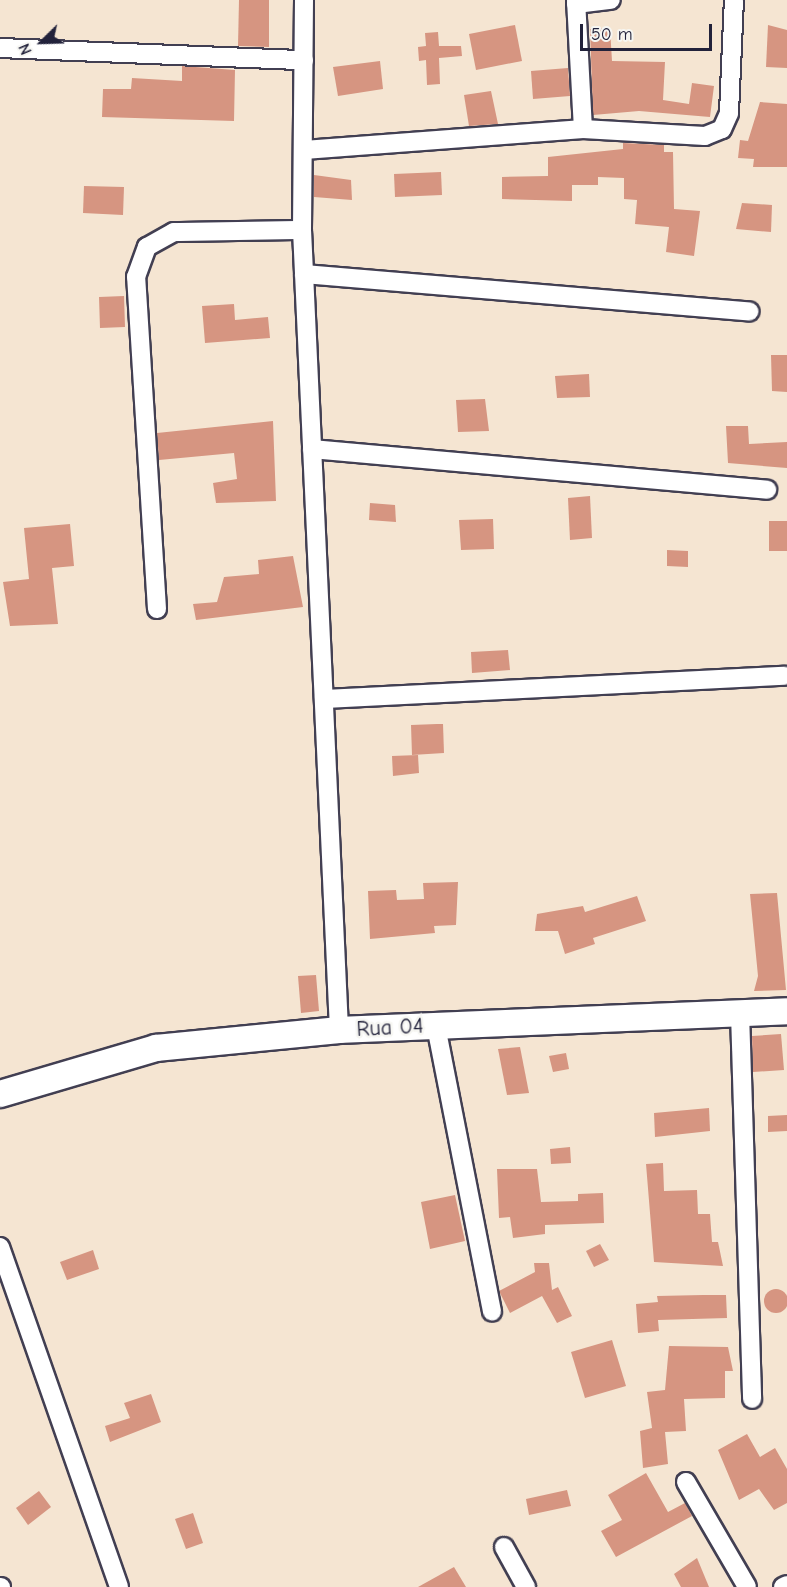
<!DOCTYPE html>
<html>
<head>
<meta charset="utf-8">
<style>
  body { margin:0 }
  #map { position:relative; width:787px; height:1587px; overflow:hidden; background:#f5e5d2; font-family:"Comic Neue",sans-serif }
  div>[style] { position:absolute }
  [style*='--x'] { left:calc(var(--x)*1px); top:calc(var(--y)*1px); width:calc(var(--w)*1px); rotate:calc(var(--a)*1deg) }
  .building>* { inset:0; background:#d69581 }
  .round { border-radius:50% }
  .roads { filter:drop-shadow(2px 0 #423f52) drop-shadow(-2px 0 #423f52) drop-shadow(0 2px #423f52) drop-shadow(0 -2px #423f52) }
  .street>* { height:18px; margin:-9px; padding:0 9px; transform-origin:9px; border-radius:9px; background:#fff }
  .secondary>* { height:26px; margin:-13px; padding:0 13px; transform-origin:13px; border-radius:13px; background:#fff }
  span { translate:-50% -50%; white-space:nowrap; text-align:center; line-height:1.15; -webkit-text-stroke:5px #f6f6f2; paint-order:stroke }
  .street-label { font-size:22px; color:#22223b }
  .north { position:absolute; left:12px; top:12px; width:60px; height:60px; -webkit-text-stroke:4px #f6f6f2; paint-order:stroke; rotate:247deg; font-size:16px; font-weight:700; line-height:24px; text-align:center; color:#22223b }
  .north::after { content:''; display:block; margin:auto; width:21px; height:27px; background:#22223b; clip-path:polygon(50% 0,100% 100%,50% 72%,0 100%) }
  .scale { position:absolute; left:580px; top:24px; width:132px; height:27px; box-sizing:border-box; border:3px solid #22223b; border-top:0; padding-left:8px; font-size:18px; line-height:21px; white-space:nowrap; color:#22223b; -webkit-text-stroke:4px #f6f6f2; paint-order:stroke }
</style>
</head>
<body>
<div id="map">
  <div class="building">
    <div style="clip-path:polygon(239px 0,269px 0,269px 47px,238px 46px)"></div>
    <div style="clip-path:polygon(515px 25px,522px 61px,476px 70px,469px 34px)"></div>
    <div style="clip-path:polygon(768px 25px,787px 30px,787px 68px,766px 67px)"></div>
    <div style="clip-path:polygon(610px 28px,612px 61px,665px 62px,663px 100px,689px 104px,692px 83px,714px 86px,710px 117px,639px 111px,593px 115px,590px 29px)"></div>
    <div style="clip-path:polygon(438px 32px,439px 46px,461px 46px,462px 56px,439px 58px,440px 84px,427px 85px,426px 60px,419px 61px,418px 47px,426px 46px,425px 33px)"></div>
    <div style="clip-path:polygon(380px 61px,383px 89px,338px 96px,333px 67px)"></div>
    <div style="clip-path:polygon(182px 66px,235px 70px,234px 121px,102px 117px,103px 89px,131px 89px,132px 78px,182px 81px)"></div>
    <div style="clip-path:polygon(568px 68px,570px 96px,533px 99px,531px 71px)"></div>
    <div style="clip-path:polygon(491px 91px,498px 124px,469px 126px,464px 95px)"></div>
    <div style="clip-path:polygon(760px 102px,787px 104px,787px 167px,753px 167px,754px 159px,738px 158px,740px 140px,748px 141px)"></div>
    <div style="clip-path:polygon(623px 143px,664px 145px,664px 152px,673px 152px,674px 209px,700px 211px,694px 256px,666px 252px,669px 227px,635px 224px,637px 200px,624px 199px,624px 178px,598px 177px,598px 185px,572px 185px,572px 201px,502px 199px,502px 177px,548px 176px,548px 157px,623px 149px)"></div>
    <div style="clip-path:polygon(441px 172px,442px 195px,395px 197px,394px 174px)"></div>
    <div style="clip-path:polygon(314px 175px,351px 180px,352px 200px,314px 197px)"></div>
    <div style="clip-path:polygon(84px 186px,124px 187px,123px 215px,83px 213px)"></div>
    <div style="clip-path:polygon(742px 203px,772px 205px,771px 232px,736px 229px)"></div>
    <div style="clip-path:polygon(124px 296px,125px 327px,100px 328px,99px 297px)"></div>
    <div style="clip-path:polygon(234px 304px,235px 320px,268px 317px,270px 338px,205px 343px,202px 306px)"></div>
    <div style="clip-path:polygon(771px 355px,787px 355px,787px 392px,772px 391px)"></div>
    <div style="clip-path:polygon(589px 374px,590px 397px,557px 398px,555px 376px)"></div>
    <div style="clip-path:polygon(485px 399px,489px 431px,458px 432px,456px 400px)"></div>
    <div style="clip-path:polygon(273px 421px,276px 501px,216px 503px,213px 483px,237px 479px,234px 453px,159px 460px,157px 433px)"></div>
    <div style="clip-path:polygon(726px 426px,748px 426px,749px 444px,787px 442px,787px 468px,728px 463px)"></div>
    <div style="clip-path:polygon(590px 496px,592px 538px,570px 540px,568px 498px)"></div>
    <div style="clip-path:polygon(370px 503px,395px 505px,396px 522px,369px 520px)"></div>
    <div style="clip-path:polygon(493px 519px,494px 549px,461px 550px,459px 520px)"></div>
    <div style="clip-path:polygon(769px 521px,787px 521px,787px 551px,769px 551px)"></div>
    <div style="clip-path:polygon(70px 524px,74px 566px,52px 568px,58px 624px,10px 626px,3px 582px,29px 579px,24px 528px)"></div>
    <div style="clip-path:polygon(667px 550px,688px 551px,688px 567px,667px 566px)"></div>
    <div style="clip-path:polygon(293px 556px,303px 607px,196px 620px,193px 604px,217px 602px,224px 577px,259px 574px,258px 560px)"></div>
    <div style="clip-path:polygon(508px 650px,510px 670px,472px 673px,471px 652px)"></div>
    <div style="clip-path:polygon(437px 724px,443px 724px,444px 753px,412px 755px,411px 725px)"></div>
    <div style="clip-path:polygon(418px 755px,419px 773px,393px 776px,392px 756px)"></div>
    <div style="clip-path:polygon(458px 882px,456px 925px,434px 926px,435px 933px,370px 939px,368px 891px,396px 890px,397px 900px,424px 899px,423px 883px)"></div>
    <div style="clip-path:polygon(777px 893px,786px 990px,754px 991px,758px 976px,750px 894px)"></div>
    <div style="clip-path:polygon(637px 896px,646px 921px,593px 938px,595px 944px,565px 954px,558px 931px,535px 931px,537px 914px,583px 906px,585px 912px)"></div>
    <div style="clip-path:polygon(316px 975px,319px 1011px,301px 1013px,298px 976px)"></div>
    <div style="clip-path:polygon(781px 1034px,784px 1070px,753px 1072px,752px 1036px)"></div>
    <div style="clip-path:polygon(520px 1047px,529px 1093px,507px 1095px,498px 1049px)"></div>
    <div style="clip-path:polygon(566px 1053px,569px 1069px,553px 1072px,549px 1056px)"></div>
    <div style="clip-path:polygon(709px 1108px,710px 1131px,655px 1137px,654px 1113px)"></div>
    <div style="clip-path:polygon(787px 1115px,787px 1131px,768px 1132px,768px 1116px)"></div>
    <div style="clip-path:polygon(570px 1147px,571px 1163px,551px 1164px,550px 1149px)"></div>
    <div style="clip-path:polygon(663px 1163px,664px 1191px,697px 1190px,698px 1214px,710px 1214px,712px 1242px,718px 1242px,723px 1266px,654px 1262px,646px 1164px)"></div>
    <div style="clip-path:polygon(497px 1169px,537px 1169px,541px 1202px,578px 1201px,578px 1194px,603px 1193px,604px 1223px,545px 1225px,545px 1234px,513px 1238px,510px 1217px,499px 1218px)"></div>
    <div style="clip-path:polygon(455px 1195px,465px 1241px,430px 1249px,421px 1202px)"></div>
    <div style="clip-path:polygon(600px 1244px,609px 1260px,594px 1267px,586px 1251px)"></div>
    <div style="clip-path:polygon(93px 1250px,99px 1269px,67px 1280px,60px 1262px)"></div>
    <div style="clip-path:polygon(534px 1263px,549px 1263px,552px 1290px,558px 1287px,572px 1316px,557px 1323px,542px 1296px,510px 1313px,499px 1291px,535px 1272px)"></div>
    <div class="round" style="left:764px;top:1289px;width:24px;height:24px"></div>
    <div style="clip-path:polygon(703px 1295px,726px 1295px,727px 1318px,658px 1320px,659px 1331px,638px 1333px,636px 1304px,658px 1302px,657px 1296px)"></div>
    <div style="clip-path:polygon(612px 1340px,626px 1386px,585px 1398px,571px 1352px)"></div>
    <div style="clip-path:polygon(669px 1346px,728px 1347px,733px 1371px,725px 1371px,725px 1398px,684px 1399px,686px 1431px,665px 1432px,668px 1464px,643px 1468px,640px 1431px,652px 1428px,647px 1392px,665px 1390px)"></div>
    <div style="clip-path:polygon(151px 1394px,161px 1422px,110px 1442px,105px 1426px,130px 1418px,124px 1403px)"></div>
    <div style="clip-path:polygon(747px 1434px,760px 1457px,775px 1448px,787px 1469px,787px 1503px,774px 1510px,759px 1489px,739px 1500px,718px 1450px)"></div>
    <div style="clip-path:polygon(646px 1473px,668px 1512px,685px 1503px,692px 1516px,616px 1557px,601px 1531px,622px 1520px,608px 1495px)"></div>
    <div style="clip-path:polygon(567px 1490px,571px 1506px,529px 1515px,526px 1499px)"></div>
    <div style="clip-path:polygon(39px 1491px,51px 1507px,28px 1525px,16px 1508px)"></div>
    <div style="clip-path:polygon(193px 1513px,203px 1543px,186px 1549px,175px 1519px)"></div>
    <div style="clip-path:polygon(697px 1558px,709px 1587px,681px 1587px,674px 1574px)"></div>
    <div style="clip-path:polygon(454px 1567px,466px 1587px,418px 1587px)"></div>
  </div>
  <div class="roads">
    <div class="street">
      <div style="--x:304;--y:0;--w:230;--a:90.5"></div>
      <div style="--x:302;--y:230;--w:801;--a:87.35"></div>
      <div style="--x:576;--y:0;--w:129;--a:86.9"></div>
      <div style="--x:576;--y:4;--w:35;--a:-7"></div>
      <div style="--x:0;--y:48;--w:304;--a:2.3"></div>
      <div style="--x:304;--y:150;--w:280;--a:-4.3"></div>
      <div style="--x:583;--y:129;--w:122;--a:3.3"></div>
      <div style="--x:705;--y:136;--w:18;--a:-22"></div>
      <div style="--x:722;--y:129;--w:17;--a:-66"></div>
      <div style="--x:729;--y:113;--w:113;--a:-87.5"></div>
      <div style="--x:304;--y:274;--w:447;--a:4.8"></div>
      <div style="--x:312;--y:449;--w:457;--a:5.1"></div>
      <div style="--x:157;--y:609;--w:333;--a:-93.6"></div>
      <div style="--x:136;--y:277;--w:32;--a:-70"></div>
      <div style="--x:147;--y:247;--w:31;--a:-29"></div>
      <div style="--x:174;--y:232;--w:128;--a:-0.9"></div>
      <div style="--x:324;--y:699;--w:461;--a:-2.9"></div>
      <div style="--x:740;--y:1013;--w:386;--a:88.2"></div>
      <div style="--x:436;--y:1026;--w:291;--a:78.9"></div>
      <div style="--x:0;--y:1247;--w:360;--a:70.7"></div>
      <div style="--x:686;--y:1482;--w:121;--a:59.8"></div>
      <div style="--x:504;--y:1547;--w:46;--a:61.2"></div>
      <div style="--x:0;--y:1587;--w:1;--a:0"></div>
      <div style="--x:783;--y:1587;--w:4;--a:-27"></div>
    </div>
    <div class="secondary">
      <div style="--x:0;--y:1094;--w:163;--a:-16.4"></div>
      <div style="--x:156;--y:1048;--w:184;--a:-5.6"></div>
      <div style="--x:339;--y:1030;--w:448;--a:-2.4"></div>
    </div>
  </div>
  <div class="street-label">
    <span style="left:390px;top:1028px;rotate:-3deg">Rua 04</span>
  </div>
  <div class="north">N</div>
  <div class="scale">50 m</div>
</div>
</body>
</html>
